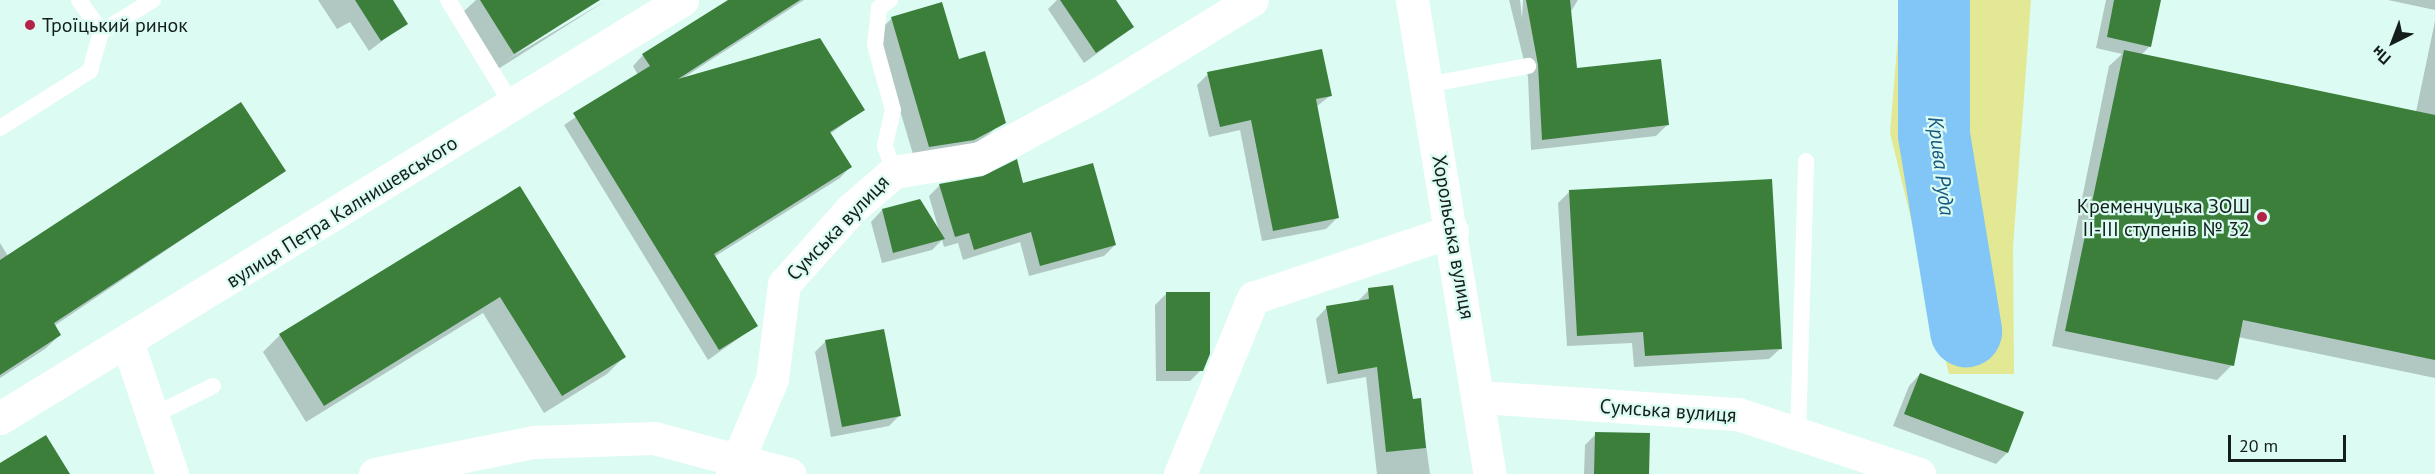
<!DOCTYPE html>
<html>
<head>
<meta charset="utf-8">
<style>
  body { margin:0 }
  #map { position:relative; width:2435px; height:474px; overflow:hidden; background:#dcfbf2; font-family:"PT Sans",sans-serif }
  div>[style] { position:absolute }
  [style*='--x'] { left:calc(var(--x)*1px); top:calc(var(--y)*1px); width:calc(var(--w)*1px); rotate:calc(var(--a)*1deg) }
  .green>* { inset:0; background:#e3e894 }
  .shadow>* { inset:0; background:#0003 }
  .river>* { height:72px; margin:-36px; padding:0 36px; transform-origin:36px; border-radius:36px; background:#81c6f7 }
  .building>* { inset:0; background:#3b7f3b }
  .service>* { height:16px; margin:-8px; padding:0 8px; transform-origin:8px; border-radius:8px; background:#fff }
  .minor>* { height:33px; margin:-16.5px; padding:0 16.5px; transform-origin:16.5px; border-radius:16.5px; background:#fff }
  .tertiary>* { height:33px; margin:-16.5px; padding:0 16.5px; transform-origin:16.5px; border-radius:16.5px; background:#fff }
  .dots>* { width:16px; height:16px; translate:-50% -50%; box-sizing:border-box; border:3px solid #dcfbf2; border-radius:50% }
  span { translate:-50% -50%; white-space:nowrap; text-align:center; line-height:1.15; -webkit-text-stroke:4.5px #dcfbf2; paint-order:stroke }
  .poi-label { font-size:20px; color:#141f1c }
  .left { translate:0 -50%; text-align:left }
  .right { translate:-100% -50%; text-align:right }
  .street-label { font-size:20px; color:#141f1c }
  .water-label { font-size:21px; color:#185a82; font-style:italic }
  .north { position:absolute; left:2363px; top:12px; width:60px; height:60px; -webkit-text-stroke:4px #dcfbf2; paint-order:stroke; rotate:222deg; font-size:16px; font-weight:700; line-height:24px; text-align:center; color:#141f1c }
  .north::after { content:''; display:block; margin:auto; width:21px; height:27px; background:#141f1c; clip-path:polygon(50% 0,100% 100%,50% 72%,0 100%) }
  .scale { position:absolute; left:2228px; top:435px; width:118px; height:27px; box-sizing:border-box; border:3px solid #141f1c; border-top:0; padding-left:8px; font-size:18px; line-height:21px; white-space:nowrap; color:#141f1c; -webkit-text-stroke:4px #dcfbf2; paint-order:stroke }
</style>
</head>
<body>
<div id="map">
  <div class="green">
    <div style="clip-path:polygon(1901px 0,2031px 0,2013px 247px,2014px 374px,1949px 374px,1890px 133px)"></div>
  </div>
  <div class="shadow">
    <div style="clip-path:polygon(318px 0,391px 0,406px 23px,369px 51px,350px 22px,337px 29px)"></div>
    <div style="clip-path:polygon(476px 0,597px 0,508px 59px,607px 0,498px 69px,462px 13px)"></div>
    <div style="clip-path:polygon(731px 0,804px 0,683px 78px,819px 39px,863px 110px,830px 134px,850px 167px,840px 178px,714px 257px,756px 326px,708px 360px,564px 125px,638px 75px,633px 66px,643px 55px)"></div>
    <div style="clip-path:polygon(1057px 0,1114px 0,1133px 27px,1084px 63px,1048px 9px)"></div>
    <div style="clip-path:polygon(1509px 0,1520px 0,1522px 18px,1523px 0,1578px 0,1570px 13px,1575px 70px,1667px 125px,1656px 136px,1531px 150px,1528px 77px)"></div>
    <div style="clip-path:polygon(2106px 0,2159px 0,2150px 46px,2141px 55px,2416px 112px,2435px 21px,2435px 378px,2238px 337px,2232px 365px,2217px 380px,2052px 346px,2109px 66px,2122px 54px,2096px 48px)"></div>
    <div style="clip-path:polygon(2388px 0,2435px 0,2435px 10px)"></div>
    <div style="clip-path:polygon(892px 18px,958px 61px,1004px 120px,989px 134px,958px 154px,915px 161px,877px 33px)"></div>
    <div style="clip-path:polygon(1208px 74px,1331px 95px,1316px 107px,1337px 218px,1326px 229px,1262px 241px,1240px 130px,1209px 137px,1197px 85px)"></div>
    <div style="clip-path:polygon(285px 170px,54px 326px,60px 335px,45px 349px,0 378px,0 243px,8px 256px)"></div>
    <div style="clip-path:polygon(1022px 184px,1115px 245px,1104px 256px,1029px 276px,1020px 242px,963px 260px,958px 243px,944px 247px,942px 240px,932px 250px,882px 263px,871px 222px,882px 210px,939px 231px,929px 196px,940px 185px)"></div>
    <div style="clip-path:polygon(519px 188px,624px 357px,607px 374px,544px 413px,483px 313px,306px 422px,263px 352px,280px 335px)"></div>
    <div style="clip-path:polygon(1569px 192px,1781px 348px,1769px 359px,1634px 367px,1632px 343px,1567px 346px,1558px 203px)"></div>
    <div style="clip-path:polygon(1369px 290px,1412px 400px,1420px 400px,1430px 474px,1377px 474px,1366px 377px,1327px 384px,1316px 319px,1327px 307px,1358px 301px)"></div>
    <div style="clip-path:polygon(1166px 294px,1201px 370px,1190px 381px,1156px 381px,1155px 305px)"></div>
    <div style="clip-path:polygon(826px 341px,900px 415px,889px 426px,831px 437px,815px 352px)"></div>
    <div style="clip-path:polygon(1920px 374px,2007px 453px,1996px 464px,1893px 426px,1909px 386px)"></div>
    <div style="clip-path:polygon(1596px 434px,1648px 474px,1584px 474px,1585px 445px)"></div>
  </div>
  <div class="river">
    <div style="--x:1934;--y:0;--w:135;--a:90"></div>
    <div style="--x:1934;--y:135;--w:199;--a:80.7"></div>
  </div>
  <div class="building">
    <div style="clip-path:polygon(355px 0,393px 0,408px 24px,381px 41px)"></div>
    <div style="clip-path:polygon(480px 0,600px 0,514px 54px)"></div>
    <div style="clip-path:polygon(728px 0,800px 0,678px 79px,820px 38px,865px 110px,830px 132px,852px 167px,714px 254px,758px 326px,719px 350px,573px 113px,650px 66px,642px 54px)"></div>
    <div style="clip-path:polygon(1060px 0,1116px 0,1134px 27px,1096px 53px)"></div>
    <div style="clip-path:polygon(1526px 0,1570px 0,1577px 68px,1661px 59px,1669px 125px,1542px 140px,1538px 65px)"></div>
    <div style="clip-path:polygon(2114px 0,2161px 0,2151px 47px,2107px 37px)"></div>
    <div style="clip-path:polygon(942px 2px,959px 59px,985px 51px,1006px 123px,974px 140px,929px 147px,891px 17px)"></div>
    <div style="clip-path:polygon(1322px 49px,1332px 96px,1316px 99px,1339px 218px,1273px 231px,1251px 120px,1220px 127px,1207px 72px)"></div>
    <div style="clip-path:polygon(2124px 50px,2435px 115px,2435px 360px,2243px 320px,2234px 366px,2065px 331px)"></div>
    <div style="clip-path:polygon(241px 102px,286px 171px,54px 323px,61px 335px,0 375px,0 260px)"></div>
    <div style="clip-path:polygon(1017px 159px,1023px 183px,1093px 163px,1116px 245px,1040px 266px,1031px 232px,974px 250px,969px 233px,955px 237px,939px 184px,983px 176px)"></div>
    <div style="clip-path:polygon(1772px 179px,1782px 349px,1645px 356px,1643px 332px,1577px 336px,1569px 190px)"></div>
    <div style="clip-path:polygon(520px 186px,626px 357px,562px 396px,500px 297px,324px 406px,279px 334px)"></div>
    <div style="clip-path:polygon(920px 199px,945px 239px,893px 253px,882px 209px)"></div>
    <div style="clip-path:polygon(1393px 285px,1413px 399px,1421px 398px,1426px 448px,1386px 452px,1377px 367px,1338px 374px,1326px 306px,1369px 299px,1368px 288px)"></div>
    <div style="clip-path:polygon(1166px 292px,1210px 292px,1210px 354px,1203px 371px,1166px 371px)"></div>
    <div style="clip-path:polygon(884px 329px,901px 416px,842px 427px,825px 340px)"></div>
    <div style="clip-path:polygon(1920px 373px,2024px 412px,2008px 453px,1904px 414px)"></div>
    <div style="clip-path:polygon(1595px 432px,1650px 433px,1649px 474px,1594px 474px)"></div>
    <div style="clip-path:polygon(46px 435px,70px 474px,0 474px,0 463px)"></div>
  </div>
  <div class="service">
    <div style="--x:79;--y:0;--w:39;--a:55"></div>
    <div style="--x:448;--y:0;--w:124;--a:58.5"></div>
    <div style="--x:890;--y:0;--w:14;--a:144"></div>
    <div style="--x:879;--y:8;--w:37;--a:96"></div>
    <div style="--x:875;--y:45;--w:67;--a:74.5"></div>
    <div style="--x:893;--y:110;--w:37;--a:103"></div>
    <div style="--x:885;--y:146;--w:28;--a:71"></div>
    <div style="--x:1426;--y:85;--w:104;--a:-10.6"></div>
    <div style="--x:0;--y:128;--w:107;--a:-32.3"></div>
    <div style="--x:90;--y:71;--w:41;--a:-74.2"></div>
    <div style="--x:101;--y:32;--w:61;--a:-31.6"></div>
    <div style="--x:152;--y:416;--w:68;--a:-26.2"></div>
    <div style="--x:1798;--y:434;--w:273;--a:-88.3"></div>
  </div>
  <div class="minor">
    <div style="--x:128;--y:344;--w:137;--a:71.3"></div>
    <div style="--x:0;--y:418;--w:800;--a:-31.5"></div>
    <div style="--x:375;--y:474;--w:161;--a:-11.4"></div>
    <div style="--x:533;--y:442;--w:121;--a:-1.9"></div>
    <div style="--x:654;--y:438;--w:140;--a:14.9"></div>
    <div style="--x:732;--y:474;--w:103;--a:-67.2"></div>
    <div style="--x:772;--y:379;--w:96;--a:-82.8"></div>
    <div style="--x:784;--y:284;--w:101;--a:-48.2"></div>
    <div style="--x:851;--y:209;--w:57;--a:-40.7"></div>
    <div style="--x:894;--y:172;--w:87;--a:-9.2"></div>
    <div style="--x:980;--y:158;--w:136;--a:-28.4"></div>
    <div style="--x:1100;--y:93;--w:178;--a:-31.5"></div>
    <div style="--x:1180;--y:474;--w:191;--a:-67.5"></div>
    <div style="--x:1253;--y:298;--w:210;--a:-18.6"></div>
  </div>
  <div class="tertiary">
    <div style="--x:1412;--y:0;--w:480;--a:80.7"></div>
    <div style="--x:1480;--y:397;--w:259;--a:3.8"></div>
    <div style="--x:1738;--y:414;--w:191;--a:18.3"></div>
  </div>
  <div class="dots">
    <div style="left:30px;top:25px;background:#b42245"></div>
    <div style="left:2262px;top:217px;background:#b42245"></div>
  </div>
  <div class="poi-label">
    <span class="left" style="left:42px;top:25px">Троїцький ринок</span>
    <span class="right" style="left:2250px;top:218px">Кременчуцька ЗОШ<br>ІІ-ІІІ ступенів № 32</span>
  </div>
  <div class="street-label">
    <span style="left:342px;top:212px;rotate:-32deg">вулиця Петра Калнишевського</span>
    <span style="left:838px;top:228px;rotate:-46deg">Сумська вулиця</span>
    <span style="left:1453px;top:237px;rotate:80deg">Хорольська вулиця</span>
    <span style="left:1668px;top:411px;rotate:4deg">Сумська вулиця</span>
  </div>
  <div class="water-label">
    <span style="left:1941px;top:166px;rotate:83deg">Крива Руда</span>
  </div>
  <div class="north">Пн</div>
  <div class="scale">20 m</div>
</div>
</body>
</html>
